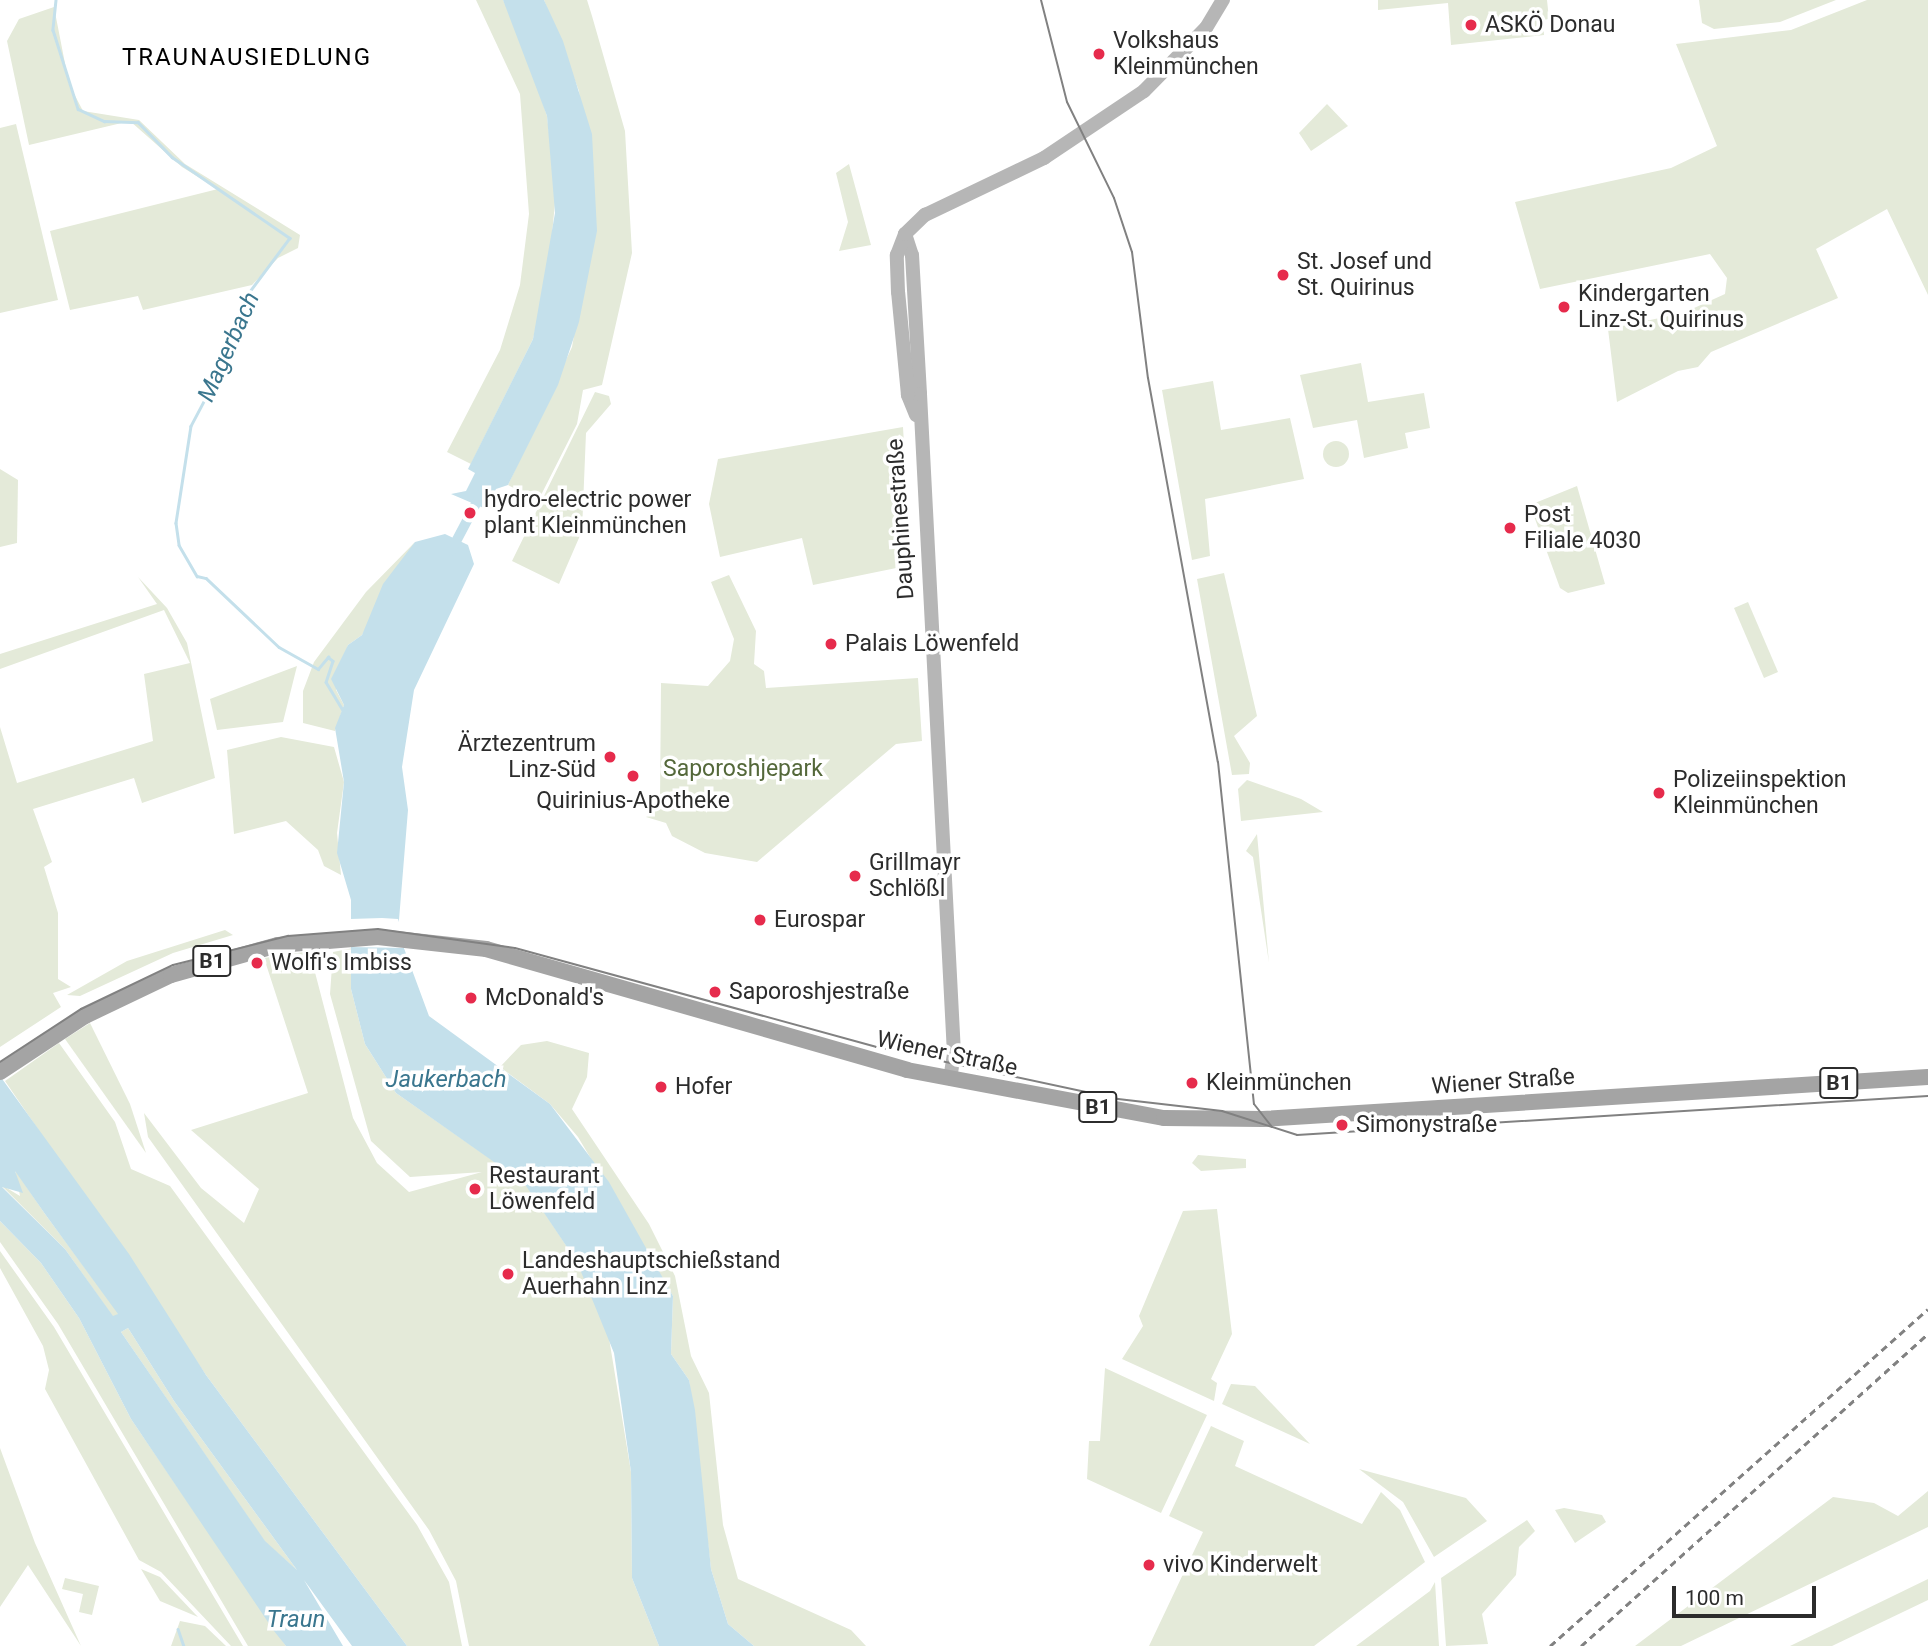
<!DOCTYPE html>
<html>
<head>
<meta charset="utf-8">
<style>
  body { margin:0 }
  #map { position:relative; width:1928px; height:1646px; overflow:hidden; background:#fff; font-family:Roboto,sans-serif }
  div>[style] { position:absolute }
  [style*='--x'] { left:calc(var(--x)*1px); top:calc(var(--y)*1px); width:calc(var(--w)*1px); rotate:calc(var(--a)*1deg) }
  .green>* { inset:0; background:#e4ead9 }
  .round { border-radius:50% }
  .water>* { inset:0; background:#c4e0eb }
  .pier>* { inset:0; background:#fff }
  .stream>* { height:2.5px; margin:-1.25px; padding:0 1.25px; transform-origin:1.25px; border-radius:1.25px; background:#c4e0eb }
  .canal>* { height:10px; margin:-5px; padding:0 5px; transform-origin:5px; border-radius:5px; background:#c4e0eb }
  .secondary>* { height:14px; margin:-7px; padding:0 7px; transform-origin:7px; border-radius:7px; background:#b6b6b6 }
  .primary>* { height:16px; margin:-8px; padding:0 8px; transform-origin:8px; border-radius:8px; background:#a4a4a4 }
  .tram>* { height:2px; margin:-1px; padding:0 1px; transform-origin:1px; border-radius:1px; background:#818181 }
  .rail>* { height:2.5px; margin-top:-1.25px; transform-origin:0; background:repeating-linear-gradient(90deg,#818181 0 7px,transparent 0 12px) }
  .dots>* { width:19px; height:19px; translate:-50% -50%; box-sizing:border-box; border:4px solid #fff; border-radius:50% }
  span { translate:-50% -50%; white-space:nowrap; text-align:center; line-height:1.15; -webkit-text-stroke:7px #fff; paint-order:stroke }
  .shield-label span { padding:2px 5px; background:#fff; border:2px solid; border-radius:5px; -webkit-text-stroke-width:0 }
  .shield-label { font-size:21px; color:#2c2c2c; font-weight:700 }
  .poi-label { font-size:23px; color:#2c2c2c }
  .left { translate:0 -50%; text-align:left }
  .right { translate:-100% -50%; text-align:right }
  .street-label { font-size:23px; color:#2c2c2c }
  .park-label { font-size:23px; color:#54683a }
  .neighbourhood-label { font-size:24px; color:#000; letter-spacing:2px }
  .water-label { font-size:24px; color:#3a768e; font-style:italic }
  .scale { position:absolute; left:1672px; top:1586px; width:144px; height:32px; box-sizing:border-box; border:4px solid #2c2c2c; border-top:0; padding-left:9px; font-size:21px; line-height:24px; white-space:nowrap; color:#2c2c2c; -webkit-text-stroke:5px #fff; paint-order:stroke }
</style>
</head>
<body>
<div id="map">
  <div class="green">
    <div style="clip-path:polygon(476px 0,503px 0,520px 33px,547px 116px,556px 192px,548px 277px,533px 339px,471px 464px,447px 452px,500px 350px,520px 285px,529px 214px,520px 94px)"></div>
    <div style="clip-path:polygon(544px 0,587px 0,592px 16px,625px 131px,632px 253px,602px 385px,583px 390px,577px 424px,538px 501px,508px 485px,572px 347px,592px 232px,579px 91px)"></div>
    <div style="clip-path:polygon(1378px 0,1547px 0,1549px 19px,1543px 20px,1544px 35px,1451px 45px,1448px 3px,1378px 10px)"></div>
    <div style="clip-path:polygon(1699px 0,1836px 0,1780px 22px,1714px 29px,1702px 23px)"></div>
    <div style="clip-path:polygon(1867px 0,1928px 0,1928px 295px,1887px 209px,1816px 249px,1838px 298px,1711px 352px,1698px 367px,1678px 371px,1617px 402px,1608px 329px,1683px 313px,1725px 294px,1727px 278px,1710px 254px,1540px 289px,1515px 202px,1671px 168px,1717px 146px,1676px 44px,1791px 30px)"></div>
    <div style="clip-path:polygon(54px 7px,69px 84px,83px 111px,139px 120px,185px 164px,300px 235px,298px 248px,278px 258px,252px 285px,143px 310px,138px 296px,70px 310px,50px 231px,218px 189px,182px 167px,130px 121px,29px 145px,7px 41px,19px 19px)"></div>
    <div style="clip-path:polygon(1327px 104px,1348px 126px,1311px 151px,1299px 133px)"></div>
    <div style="clip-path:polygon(16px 124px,58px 300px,0 313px,0 128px)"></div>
    <div style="clip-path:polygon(849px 164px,871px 245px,839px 251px,848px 222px,836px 173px)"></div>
    <div style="clip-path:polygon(1361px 363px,1368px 402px,1424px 393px,1430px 428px,1405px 433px,1408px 448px,1364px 458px,1357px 420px,1313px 428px,1300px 375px)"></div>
    <div style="clip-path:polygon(1213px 381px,1221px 430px,1290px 418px,1304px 479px,1205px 499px,1210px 556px,1192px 560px,1162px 390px)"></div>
    <div style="clip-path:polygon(595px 392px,609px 396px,611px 404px,586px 433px,582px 531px,559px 584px,512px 561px)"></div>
    <div style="clip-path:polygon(903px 427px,911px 565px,813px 585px,802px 538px,720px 557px,709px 504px,718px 459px)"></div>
    <div class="round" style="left:1323px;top:441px;width:26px;height:26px"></div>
    <div style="clip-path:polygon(0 469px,18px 480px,17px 543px,0 547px)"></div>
    <div style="clip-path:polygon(1577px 486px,1605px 584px,1568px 593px,1560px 588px,1530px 505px)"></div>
    <div style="clip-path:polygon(415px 542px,362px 635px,348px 645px,336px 690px,344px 705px,335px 731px,303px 723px,303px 691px,314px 662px,366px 592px)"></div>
    <div style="clip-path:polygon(1224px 573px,1257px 716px,1234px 736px,1250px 763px,1249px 774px,1232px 775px,1197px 579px)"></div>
    <div style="clip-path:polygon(729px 575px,756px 631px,754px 664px,764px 671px,766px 688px,918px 678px,922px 741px,896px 744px,757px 862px,705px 853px,672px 836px,666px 823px,646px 817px,660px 802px,661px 683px,708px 686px,730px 661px,734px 639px,711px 582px)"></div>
    <div style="clip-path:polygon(138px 577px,167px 608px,187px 643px,215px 778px,142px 803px,134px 778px,33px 809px,52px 862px,44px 867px,58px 913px,58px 979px,71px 987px,53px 993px,61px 1007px,0 1047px,0 727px,17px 783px,153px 741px,144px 674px,190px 663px,164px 610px,0 669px,0 654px,157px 604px)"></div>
    <div style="clip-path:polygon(1748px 602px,1778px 672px,1764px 678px,1734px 608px)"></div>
    <div style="clip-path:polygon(297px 666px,283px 722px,217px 730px,210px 699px)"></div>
    <div style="clip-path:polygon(281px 737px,334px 747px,344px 782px,337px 833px,341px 875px,324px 866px,318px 850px,286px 821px,234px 834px,227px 750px)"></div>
    <div style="clip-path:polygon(1247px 780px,1301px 799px,1323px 812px,1241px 821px,1238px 789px)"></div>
    <div style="clip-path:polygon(1257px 834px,1269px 963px,1253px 857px,1246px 851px)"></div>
    <div style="clip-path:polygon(225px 930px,233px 935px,173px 953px,80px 996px,67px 995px,127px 961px)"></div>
    <div style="clip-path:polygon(353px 948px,351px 989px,365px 1044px,396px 1093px,525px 1183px,577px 1262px,607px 1326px,631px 1472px,632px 1578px,659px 1646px,469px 1646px,456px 1581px,429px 1530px,148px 1137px,144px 1113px,201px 1188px,244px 1223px,259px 1189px,191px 1130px,308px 1093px,264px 958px,304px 952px,311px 957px,353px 1118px,377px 1163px,409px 1192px,482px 1172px,410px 1177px,371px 1141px,330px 994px,333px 952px)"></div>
    <div style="clip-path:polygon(90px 1023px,130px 1104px,146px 1153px,65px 1039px)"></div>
    <div style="clip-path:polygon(547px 1041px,589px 1053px,587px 1077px,572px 1109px,649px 1224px,675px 1276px,691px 1356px,709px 1393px,723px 1525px,738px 1579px,851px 1630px,866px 1646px,754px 1646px,728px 1624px,711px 1569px,689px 1380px,671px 1354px,673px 1296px,578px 1137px,550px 1104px,500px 1067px,521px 1045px)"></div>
    <div style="clip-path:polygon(59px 1043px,115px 1122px,131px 1169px,170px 1186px,417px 1525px,449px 1582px,462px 1646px,407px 1646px,206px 1375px,5px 1081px)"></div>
    <div style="clip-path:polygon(1198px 1155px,1246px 1159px,1246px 1168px,1201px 1171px,1192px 1163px)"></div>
    <div style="clip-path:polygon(15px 1170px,45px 1214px,119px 1314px,113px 1317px,65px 1249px,0 1184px,20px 1196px)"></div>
    <div style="clip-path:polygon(1217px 1209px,1232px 1334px,1211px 1379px,1217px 1383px,1214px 1401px,1122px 1359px,1143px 1326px,1139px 1316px,1183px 1211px)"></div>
    <div style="clip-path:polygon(0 1221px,41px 1263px,79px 1318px,131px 1419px,286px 1646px,248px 1646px,58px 1324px,0 1242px)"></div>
    <div style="clip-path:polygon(0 1251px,54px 1327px,243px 1646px,231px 1646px,161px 1572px,139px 1560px,45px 1389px,49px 1370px,43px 1346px,0 1268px)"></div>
    <div style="clip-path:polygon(128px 1328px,174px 1401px,297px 1570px,265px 1542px,121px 1332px)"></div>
    <div style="clip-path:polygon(1105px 1368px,1207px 1415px,1161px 1513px,1087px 1479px,1089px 1441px,1100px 1441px)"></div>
    <div style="clip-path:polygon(1231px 1384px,1255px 1386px,1310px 1444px,1222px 1404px)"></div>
    <div style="clip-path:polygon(1211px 1426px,1244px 1441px,1235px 1466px,1362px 1524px,1381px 1492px,1400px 1510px,1425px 1562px,1314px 1646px,1149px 1646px,1203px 1532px,1169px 1516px)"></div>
    <div style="clip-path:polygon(0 1448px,35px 1543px,81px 1646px,28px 1565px,0 1607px)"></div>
    <div style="clip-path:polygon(1359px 1469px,1466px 1498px,1487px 1521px,1434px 1557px,1403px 1502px)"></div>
    <div style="clip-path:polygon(1928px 1491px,1928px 1527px,1681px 1646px,1635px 1646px,1833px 1497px,1874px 1503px,1898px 1516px)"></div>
    <div style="clip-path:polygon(1564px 1508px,1602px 1515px,1606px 1522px,1575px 1543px,1555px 1510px)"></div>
    <div style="clip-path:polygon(1527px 1520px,1535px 1531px,1519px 1547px,1516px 1575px,1482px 1614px,1488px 1644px,1446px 1646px,1441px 1578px)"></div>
    <div style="clip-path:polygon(141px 1569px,160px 1577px,198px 1617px,160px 1601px)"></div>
    <div style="clip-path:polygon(65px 1578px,99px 1586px,92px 1615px,79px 1612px,83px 1594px,62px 1589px)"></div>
    <div style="clip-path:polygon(1928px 1579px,1928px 1600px,1832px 1646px,1790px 1646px)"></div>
    <div style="clip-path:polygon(1435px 1582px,1439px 1646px,1356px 1646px,1430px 1591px)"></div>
    <div style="clip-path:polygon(180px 1621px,205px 1626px,226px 1646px,171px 1646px)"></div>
  </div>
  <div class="water">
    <div style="clip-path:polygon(503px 0,544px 0,563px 41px,592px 134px,597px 231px,579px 322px,558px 385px,508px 485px,496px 489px,486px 509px,451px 494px,466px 491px,475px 473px,468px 469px,533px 339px,555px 213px,547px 116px)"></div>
    <div style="clip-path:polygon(445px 534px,468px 545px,474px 564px,414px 690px,402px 767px,408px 810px,398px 932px,429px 1016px,550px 1104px,609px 1182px,673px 1296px,671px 1354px,689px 1380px,695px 1410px,711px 1569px,728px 1624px,754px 1646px,659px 1646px,632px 1578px,631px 1472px,614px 1353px,577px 1262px,524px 1183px,396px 1093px,365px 1044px,351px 989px,351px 900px,337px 853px,344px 782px,335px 728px,344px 705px,331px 679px,348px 645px,362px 635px,383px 584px,415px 542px)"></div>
    <div style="clip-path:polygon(evenodd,0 1076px,129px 1254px,206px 1375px,407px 1646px,352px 1646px,304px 1580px,343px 1646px,286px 1646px,274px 1631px,131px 1419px,79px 1318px,41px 1263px,0 1221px,0 1076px,15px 1171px,45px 1214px,118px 1314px,113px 1316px,65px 1249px,2px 1187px,23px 1193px,15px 1171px,0 1076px,128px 1328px,174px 1401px,297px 1570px,265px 1541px,121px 1332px,128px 1328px)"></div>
  </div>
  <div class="pier">
    <div style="clip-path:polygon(382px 918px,398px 919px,407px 948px,349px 947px,350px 919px)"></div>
  </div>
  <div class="stream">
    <div style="--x:56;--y:0;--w:30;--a:96"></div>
    <div style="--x:53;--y:30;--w:83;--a:72.4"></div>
    <div style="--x:78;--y:109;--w:29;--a:25"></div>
    <div style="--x:104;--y:121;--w:34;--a:2"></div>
    <div style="--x:138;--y:122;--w:49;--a:45.8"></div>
    <div style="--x:172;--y:157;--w:143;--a:34.5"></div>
    <div style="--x:290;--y:238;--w:69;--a:126.7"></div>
    <div style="--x:249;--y:293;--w:71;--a:108.9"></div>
    <div style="--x:226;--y:360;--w:75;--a:117.9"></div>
    <div style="--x:191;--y:426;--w:98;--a:98.8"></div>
    <div style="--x:176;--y:523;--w:22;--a:82"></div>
    <div style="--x:179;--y:545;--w:36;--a:60"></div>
    <div style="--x:197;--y:576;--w:9;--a:13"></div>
    <div style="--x:206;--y:578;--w:100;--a:43.4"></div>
    <div style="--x:279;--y:647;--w:45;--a:29.4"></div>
    <div style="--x:318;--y:669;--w:16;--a:-50"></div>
    <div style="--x:328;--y:657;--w:6;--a:39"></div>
    <div style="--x:333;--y:661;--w:22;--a:108"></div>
    <div style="--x:326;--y:682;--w:35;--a:59"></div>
    <div style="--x:178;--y:1629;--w:18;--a:71"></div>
  </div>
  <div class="canal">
    <div style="--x:451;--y:551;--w:64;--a:-62.2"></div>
  </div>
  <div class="secondary">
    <div style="--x:905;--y:234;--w:22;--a:72"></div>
    <div style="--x:912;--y:255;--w:139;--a:86.7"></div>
    <div style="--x:920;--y:394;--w:661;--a:87.05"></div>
    <div style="--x:954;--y:1054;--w:25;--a:99"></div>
    <div style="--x:916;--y:415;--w:22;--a:-112"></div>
    <div style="--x:908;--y:395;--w:103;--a:-95.5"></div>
    <div style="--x:898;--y:292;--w:37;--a:-92"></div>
    <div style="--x:897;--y:255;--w:22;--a:-69"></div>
    <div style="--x:905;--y:234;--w:28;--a:-44"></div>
    <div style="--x:925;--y:215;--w:132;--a:-25.6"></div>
    <div style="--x:1044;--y:158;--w:120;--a:-33.8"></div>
    <div style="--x:1144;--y:91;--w:88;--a:-45.5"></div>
    <div style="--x:1206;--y:28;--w:33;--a:-59"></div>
  </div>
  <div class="primary">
    <div style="--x:0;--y:1072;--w:102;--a:-33.4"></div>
    <div style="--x:85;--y:1016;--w:95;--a:-25.5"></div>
    <div style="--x:171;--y:975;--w:111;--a:-15.7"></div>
    <div style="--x:278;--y:945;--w:100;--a:-4.6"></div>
    <div style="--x:378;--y:937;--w:109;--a:6.3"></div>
    <div style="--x:486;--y:949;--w:438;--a:16"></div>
    <div style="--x:907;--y:1070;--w:261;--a:10.6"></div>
    <div style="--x:1164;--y:1118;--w:99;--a:0.6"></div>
    <div style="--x:1263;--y:1119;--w:666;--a:-3.61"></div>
  </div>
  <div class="tram">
    <div style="--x:1041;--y:0;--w:105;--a:75.7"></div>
    <div style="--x:1067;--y:102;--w:107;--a:63.9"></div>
    <div style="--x:1114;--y:198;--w:57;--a:71.6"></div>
    <div style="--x:1132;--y:252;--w:127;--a:82.8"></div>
    <div style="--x:1148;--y:378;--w:390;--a:79.7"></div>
    <div style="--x:1218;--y:762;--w:344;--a:84"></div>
    <div style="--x:1254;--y:1104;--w:29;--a:52"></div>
    <div style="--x:0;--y:1062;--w:97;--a:-33.2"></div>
    <div style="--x:81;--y:1009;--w:102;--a:-25.6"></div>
    <div style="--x:173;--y:965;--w:119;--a:-14.2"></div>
    <div style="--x:288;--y:936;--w:90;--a:-4.4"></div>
    <div style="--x:378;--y:929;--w:138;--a:7.9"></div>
    <div style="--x:515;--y:948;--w:374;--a:15.3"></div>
    <div style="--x:876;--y:1047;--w:248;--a:12.1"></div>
    <div style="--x:1118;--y:1099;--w:105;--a:6.6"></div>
    <div style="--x:1222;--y:1111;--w:79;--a:17.7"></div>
    <div style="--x:1297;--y:1135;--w:632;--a:-3.54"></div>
  </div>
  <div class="rail">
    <div style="--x:1550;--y:1646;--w:506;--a:-41.72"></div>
    <div style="--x:1581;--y:1646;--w:467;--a:-42"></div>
  </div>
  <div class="dots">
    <div style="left:1471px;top:25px;background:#e62b4c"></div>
    <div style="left:1099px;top:54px;background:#e62b4c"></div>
    <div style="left:1283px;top:275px;background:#e62b4c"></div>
    <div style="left:1564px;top:307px;background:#e62b4c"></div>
    <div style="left:470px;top:513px;background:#e62b4c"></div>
    <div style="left:1510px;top:528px;background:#e62b4c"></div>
    <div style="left:831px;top:644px;background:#e62b4c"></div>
    <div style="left:610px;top:757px;background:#e62b4c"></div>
    <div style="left:633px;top:776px;background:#e62b4c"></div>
    <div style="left:1659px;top:793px;background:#e62b4c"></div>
    <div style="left:855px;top:876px;background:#e62b4c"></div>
    <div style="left:760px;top:920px;background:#e62b4c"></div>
    <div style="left:257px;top:963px;background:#e62b4c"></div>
    <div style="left:715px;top:992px;background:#e62b4c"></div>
    <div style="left:471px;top:998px;background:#e62b4c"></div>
    <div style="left:1192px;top:1083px;background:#e62b4c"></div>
    <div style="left:661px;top:1087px;background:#e62b4c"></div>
    <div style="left:1342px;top:1125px;background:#e62b4c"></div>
    <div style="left:475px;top:1189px;background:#e62b4c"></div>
    <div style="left:508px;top:1274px;background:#e62b4c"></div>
    <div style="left:1149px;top:1565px;background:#e62b4c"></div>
  </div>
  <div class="shield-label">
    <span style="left:212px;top:961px">B1</span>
    <span style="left:1839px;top:1083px">B1</span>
    <span style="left:1098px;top:1107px">B1</span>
  </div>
  <div class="poi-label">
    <span class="left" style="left:1485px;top:25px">ASKÖ Donau</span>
    <span class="left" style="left:1113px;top:54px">Volkshaus<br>Kleinmünchen</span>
    <span class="left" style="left:1297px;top:275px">St. Josef und<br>St. Quirinus</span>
    <span class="left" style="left:1578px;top:307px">Kindergarten<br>Linz-St. Quirinus</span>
    <span class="left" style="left:484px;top:513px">hydro-electric power<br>plant Kleinmünchen</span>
    <span class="left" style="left:1524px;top:528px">Post<br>Filiale 4030</span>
    <span class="left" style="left:845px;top:644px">Palais Löwenfeld</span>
    <span class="right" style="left:596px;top:757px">Ärztezentrum<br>Linz-Süd</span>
    <span class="left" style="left:1673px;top:793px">Polizeiinspektion<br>Kleinmünchen</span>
    <span style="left:633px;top:801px">Quirinius-Apotheke</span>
    <span class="left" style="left:869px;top:876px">Grillmayr<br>Schlößl</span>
    <span class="left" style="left:774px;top:920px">Eurospar</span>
    <span class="left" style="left:271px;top:963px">Wolfi's Imbiss</span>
    <span class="left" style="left:729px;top:992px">Saporoshjestraße</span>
    <span class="left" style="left:485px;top:998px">McDonald's</span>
    <span class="left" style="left:1206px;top:1083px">Kleinmünchen</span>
    <span class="left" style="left:675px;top:1087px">Hofer</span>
    <span class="left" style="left:1356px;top:1125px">Simonystraße</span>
    <span class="left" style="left:489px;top:1189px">Restaurant<br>Löwenfeld</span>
    <span class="left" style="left:522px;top:1274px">Landeshauptschießstand<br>Auerhahn Linz</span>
    <span class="left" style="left:1163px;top:1565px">vivo Kinderwelt</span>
  </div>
  <div class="street-label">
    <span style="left:901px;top:519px;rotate:-94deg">Dauphinestraße</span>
    <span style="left:947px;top:1054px;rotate:12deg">Wiener Straße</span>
    <span style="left:1503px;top:1082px;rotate:-4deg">Wiener Straße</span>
  </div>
  <div class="park-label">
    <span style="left:743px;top:769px">Saporoshjepark</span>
  </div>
  <div class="neighbourhood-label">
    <span style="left:247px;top:58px">TRAUNAUSIEDLUNG</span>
  </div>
  <div class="water-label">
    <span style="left:229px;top:347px;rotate:-66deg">Magerbach</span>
    <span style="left:446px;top:1080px">Jaukerbach</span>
    <span style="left:296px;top:1620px">Traun</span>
  </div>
  <div class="scale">100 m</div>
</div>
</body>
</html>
